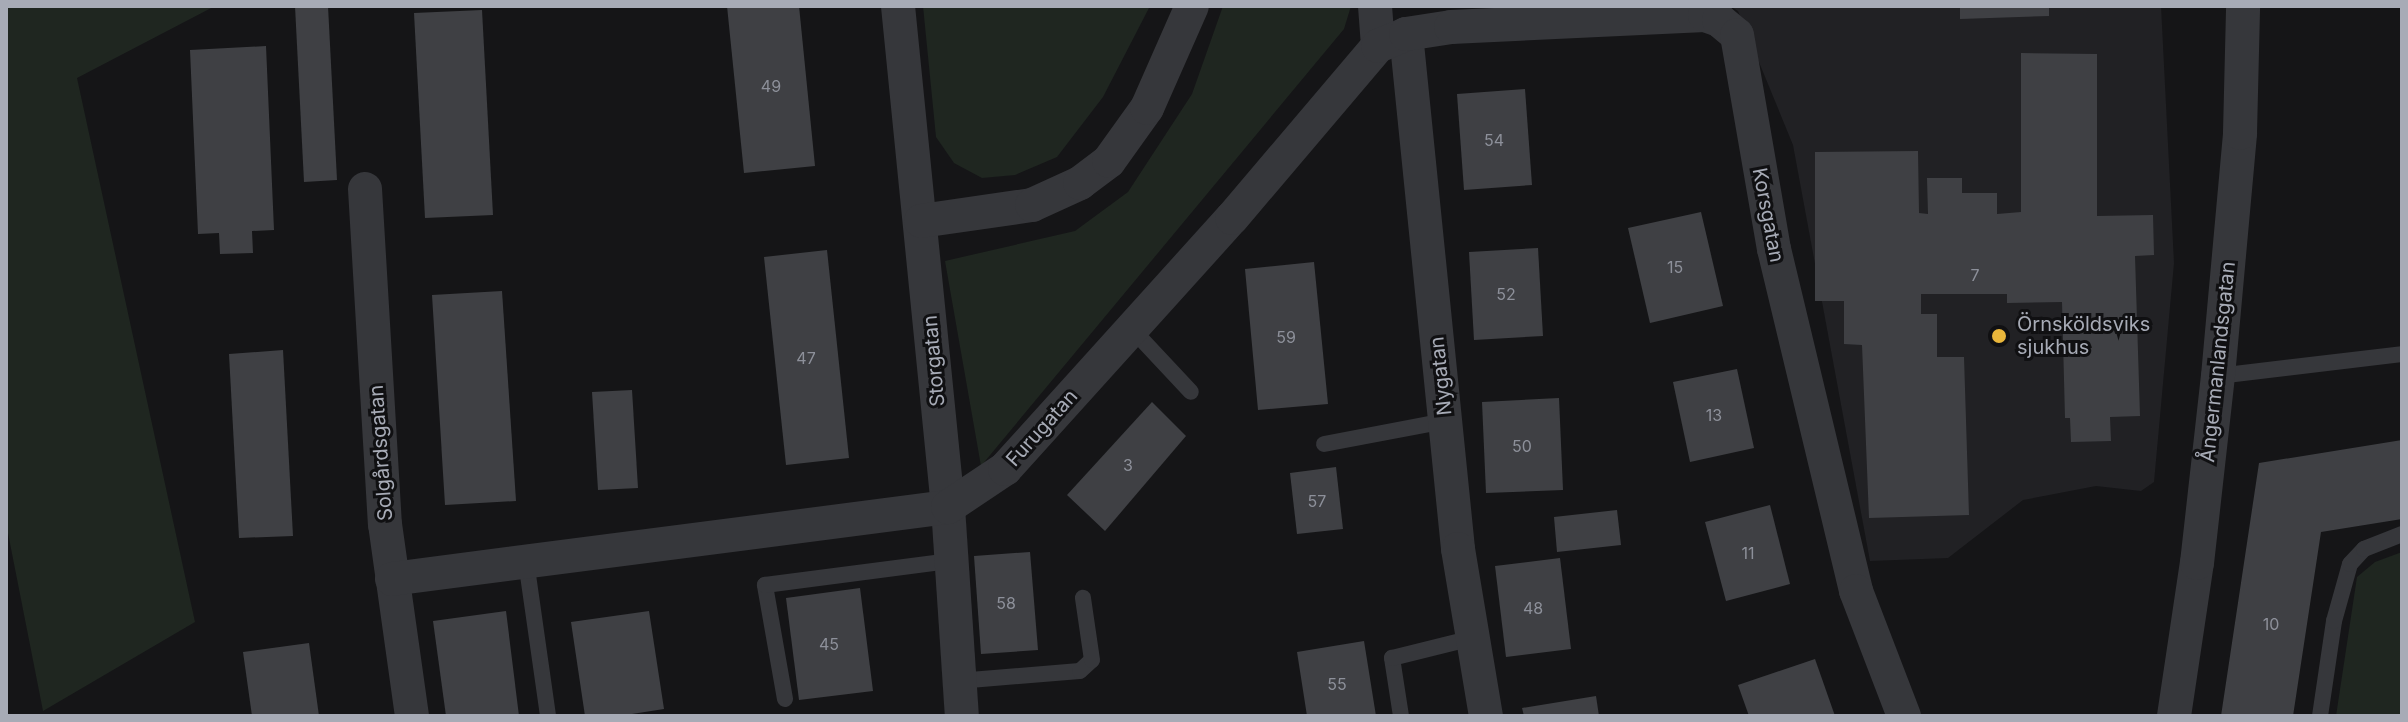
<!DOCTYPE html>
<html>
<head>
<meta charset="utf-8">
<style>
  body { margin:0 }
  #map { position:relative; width:2408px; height:722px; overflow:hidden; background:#151517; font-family:Inter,sans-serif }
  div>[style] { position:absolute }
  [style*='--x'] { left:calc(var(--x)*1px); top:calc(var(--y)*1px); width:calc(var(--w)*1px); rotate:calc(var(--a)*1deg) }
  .built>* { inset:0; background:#212124 }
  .green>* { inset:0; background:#1f2620 }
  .building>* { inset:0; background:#3f4044 }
  .service>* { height:16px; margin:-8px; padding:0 8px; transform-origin:8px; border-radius:8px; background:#36373b }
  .minor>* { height:34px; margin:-17px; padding:0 17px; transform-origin:17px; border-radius:17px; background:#36373b }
  .dots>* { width:22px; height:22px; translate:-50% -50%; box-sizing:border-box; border:4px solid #101012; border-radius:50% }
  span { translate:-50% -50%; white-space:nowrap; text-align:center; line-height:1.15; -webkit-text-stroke:6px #101012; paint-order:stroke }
  .number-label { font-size:16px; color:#8d909a }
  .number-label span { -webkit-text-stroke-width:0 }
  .street-label { font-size:20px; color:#a7abb6 }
  .poi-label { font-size:20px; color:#a7abb6 }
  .left { translate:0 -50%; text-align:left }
  .frame { position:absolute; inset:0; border:8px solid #a7abb6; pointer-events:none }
</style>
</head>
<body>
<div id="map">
  <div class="built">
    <div style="clip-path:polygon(1730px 6px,2161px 6px,2174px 263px,2154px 482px,2141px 491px,2096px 486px,2023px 500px,1948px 558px,1870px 561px,1793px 145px,1738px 11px)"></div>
  </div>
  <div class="green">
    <div style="clip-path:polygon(6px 6px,215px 6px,77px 78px,195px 622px,43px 711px,6px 523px)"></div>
    <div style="clip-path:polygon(923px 6px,1150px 6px,1103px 97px,1057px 157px,1015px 175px,982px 178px,954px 163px,936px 137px)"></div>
    <div style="clip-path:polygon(1223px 6px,1351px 6px,1344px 29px,981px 466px,945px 261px,1075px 231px,1128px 192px,1192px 94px)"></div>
    <div style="clip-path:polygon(2402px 552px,2402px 716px,2336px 716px,2357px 577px,2375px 562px)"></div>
  </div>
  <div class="building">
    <div style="clip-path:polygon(295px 6px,328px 6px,337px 180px,304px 182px)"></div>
    <div style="clip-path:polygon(727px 6px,799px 6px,815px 166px,744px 173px)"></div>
    <div style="clip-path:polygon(1960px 6px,2049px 6px,2049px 16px,1960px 19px)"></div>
    <div style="clip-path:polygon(482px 10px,493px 215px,425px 218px,414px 13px)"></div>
    <div style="clip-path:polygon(266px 46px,274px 230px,252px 231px,253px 253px,220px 254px,219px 233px,198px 234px,190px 50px)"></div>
    <div style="clip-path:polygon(2021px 53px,2097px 54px,2097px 216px,2153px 215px,2154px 255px,2135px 256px,2140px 416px,2110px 417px,2111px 441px,2071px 442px,2070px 418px,2065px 418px,2062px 302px,2007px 303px,2007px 294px,1921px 294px,1921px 314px,1937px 314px,1937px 357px,1964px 357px,1969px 515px,1869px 518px,1862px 345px,1844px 344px,1844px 301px,1815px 301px,1815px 152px,1918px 151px,1919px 213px,1928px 214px,1927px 178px,1962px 178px,1962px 193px,1997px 193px,1997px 214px,2021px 212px)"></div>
    <div style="clip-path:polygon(1525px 89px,1532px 185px,1464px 190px,1457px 94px)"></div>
    <div style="clip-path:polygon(1701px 212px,1723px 306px,1650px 323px,1628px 228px)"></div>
    <div style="clip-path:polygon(1538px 248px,1543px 336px,1474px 340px,1469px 252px)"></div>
    <div style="clip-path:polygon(827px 250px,849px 458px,786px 465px,764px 257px)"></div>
    <div style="clip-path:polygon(1314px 262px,1328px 404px,1258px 410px,1245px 269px)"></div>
    <div style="clip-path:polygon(502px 291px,516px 501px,445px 505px,432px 295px)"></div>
    <div style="clip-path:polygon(283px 350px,293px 536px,239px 538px,229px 354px)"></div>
    <div style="clip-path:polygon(1737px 369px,1754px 448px,1690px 462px,1673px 382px)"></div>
    <div style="clip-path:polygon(632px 390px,638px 488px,598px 490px,592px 392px)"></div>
    <div style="clip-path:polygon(1559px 398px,1563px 490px,1486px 493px,1482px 402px)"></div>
    <div style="clip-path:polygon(1152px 402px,1186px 436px,1105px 531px,1067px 495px)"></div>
    <div style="clip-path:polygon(2402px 440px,2402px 519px,2321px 532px,2293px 716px,2221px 716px,2259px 463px)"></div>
    <div style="clip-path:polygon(1336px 467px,1343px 529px,1297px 534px,1290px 473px)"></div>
    <div style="clip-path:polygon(1770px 505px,1790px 584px,1726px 601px,1705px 522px)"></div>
    <div style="clip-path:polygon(1617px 510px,1621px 545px,1557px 552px,1554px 517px)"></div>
    <div style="clip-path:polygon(1030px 552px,1038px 650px,981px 654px,974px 556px)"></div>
    <div style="clip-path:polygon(1560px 558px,1571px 649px,1506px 657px,1495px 566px)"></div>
    <div style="clip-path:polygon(860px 588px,873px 691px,799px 700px,786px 598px)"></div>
    <div style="clip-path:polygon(506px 611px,519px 716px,446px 716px,433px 621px)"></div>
    <div style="clip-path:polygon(649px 611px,664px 709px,619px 716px,585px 716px,571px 622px)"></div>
    <div style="clip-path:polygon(1364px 641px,1376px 716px,1307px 716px,1297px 652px)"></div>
    <div style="clip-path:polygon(309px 643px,319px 716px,252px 716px,243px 652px)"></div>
    <div style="clip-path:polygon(1815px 659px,1835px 716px,1749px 716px,1738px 685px)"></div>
    <div style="clip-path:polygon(1596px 696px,1599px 716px,1524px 716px,1522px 708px)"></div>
  </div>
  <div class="service">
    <div style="--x:1132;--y:329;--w:86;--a:46.9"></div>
    <div style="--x:2218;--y:376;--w:185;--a:-6.8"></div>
    <div style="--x:1324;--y:444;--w:124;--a:-10.7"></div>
    <div style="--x:526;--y:561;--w:157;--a:81.9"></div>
    <div style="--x:958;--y:681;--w:122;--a:-4.7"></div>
    <div style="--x:1080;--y:671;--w:16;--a:-43"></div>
    <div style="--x:1092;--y:660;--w:63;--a:-98.3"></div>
    <div style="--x:785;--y:699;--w:116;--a:-100"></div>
    <div style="--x:765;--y:585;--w:187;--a:-7.4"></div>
    <div style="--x:1401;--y:716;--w:59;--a:-98.8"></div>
    <div style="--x:1392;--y:658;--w:83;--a:-13.9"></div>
    <div style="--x:2320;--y:716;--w:96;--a:-81.6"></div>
    <div style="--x:2334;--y:621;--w:59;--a:-74.3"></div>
    <div style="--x:2350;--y:564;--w:21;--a:-47"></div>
    <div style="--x:2364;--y:549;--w:41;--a:-21.5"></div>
  </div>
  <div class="minor">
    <div style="--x:898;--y:6;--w:503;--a:84.3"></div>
    <div style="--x:948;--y:507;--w:209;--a:86.2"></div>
    <div style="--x:1375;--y:6;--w:40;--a:85.7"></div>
    <div style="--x:1406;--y:34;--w:518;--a:84.23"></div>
    <div style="--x:1458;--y:549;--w:169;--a:80.5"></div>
    <div style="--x:365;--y:189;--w:336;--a:86.6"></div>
    <div style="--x:385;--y:524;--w:194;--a:82"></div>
    <div style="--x:921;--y:221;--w:112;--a:-8.2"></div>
    <div style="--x:1032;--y:205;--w:53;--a:-24.6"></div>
    <div style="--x:1080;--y:183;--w:36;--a:-37"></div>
    <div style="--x:1109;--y:161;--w:65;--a:-54.4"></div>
    <div style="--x:1147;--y:108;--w:111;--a:-66.2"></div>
    <div style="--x:392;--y:579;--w:561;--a:-7.38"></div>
    <div style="--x:948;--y:507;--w:69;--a:-33.7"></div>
    <div style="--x:1005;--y:469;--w:338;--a:-47.9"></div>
    <div style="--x:1232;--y:218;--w:226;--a:-49.7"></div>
    <div style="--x:1378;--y:46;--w:30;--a:-23"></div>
    <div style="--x:1406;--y:34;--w:46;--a:-8.8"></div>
    <div style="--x:1451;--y:27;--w:254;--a:-2.7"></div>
    <div style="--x:1705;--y:15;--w:15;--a:20"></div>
    <div style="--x:1719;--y:20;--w:23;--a:40"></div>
    <div style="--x:1737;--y:35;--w:217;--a:80.2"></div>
    <div style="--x:1774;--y:249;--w:352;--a:76.5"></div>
    <div style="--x:1856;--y:591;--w:134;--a:69"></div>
    <div style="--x:2174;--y:716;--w:155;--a:-81.5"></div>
    <div style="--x:2197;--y:563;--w:188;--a:-83.6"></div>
    <div style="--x:2218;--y:376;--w:244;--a:-84.8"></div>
    <div style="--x:2240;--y:133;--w:127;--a:-88.6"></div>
  </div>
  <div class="dots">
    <div style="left:1999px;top:336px;background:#e9b63b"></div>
  </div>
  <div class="number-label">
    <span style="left:771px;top:86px">49</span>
    <span style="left:1494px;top:140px">54</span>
    <span style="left:1675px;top:267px">15</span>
    <span style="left:1975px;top:275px">7</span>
    <span style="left:1506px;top:294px">52</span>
    <span style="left:1286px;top:337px">59</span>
    <span style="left:806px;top:358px">47</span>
    <span style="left:1714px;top:415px">13</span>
    <span style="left:1522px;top:446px">50</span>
    <span style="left:1128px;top:465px">3</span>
    <span style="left:1317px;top:501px">57</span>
    <span style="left:1748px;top:553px">11</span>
    <span style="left:1006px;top:603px">58</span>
    <span style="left:1533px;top:608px">48</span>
    <span style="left:2271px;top:624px">10</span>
    <span style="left:829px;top:644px">45</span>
    <span style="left:1337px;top:684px">55</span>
  </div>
  <div class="street-label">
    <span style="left:1768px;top:215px;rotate:79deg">Korsgatan</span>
    <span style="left:934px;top:361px;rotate:-95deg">Storgatan</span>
    <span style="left:2218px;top:362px;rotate:-84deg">Ångermanlandsgatan</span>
    <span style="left:1441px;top:376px;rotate:-96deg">Nygatan</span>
    <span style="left:1042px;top:428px;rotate:-48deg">Furugatan</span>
    <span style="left:381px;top:453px;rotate:-94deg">Solgårdsgatan</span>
  </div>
  <div class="poi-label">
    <span class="left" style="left:2017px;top:336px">Örnsköldsviks<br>sjukhus</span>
  </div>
  <div class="frame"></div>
</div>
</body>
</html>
